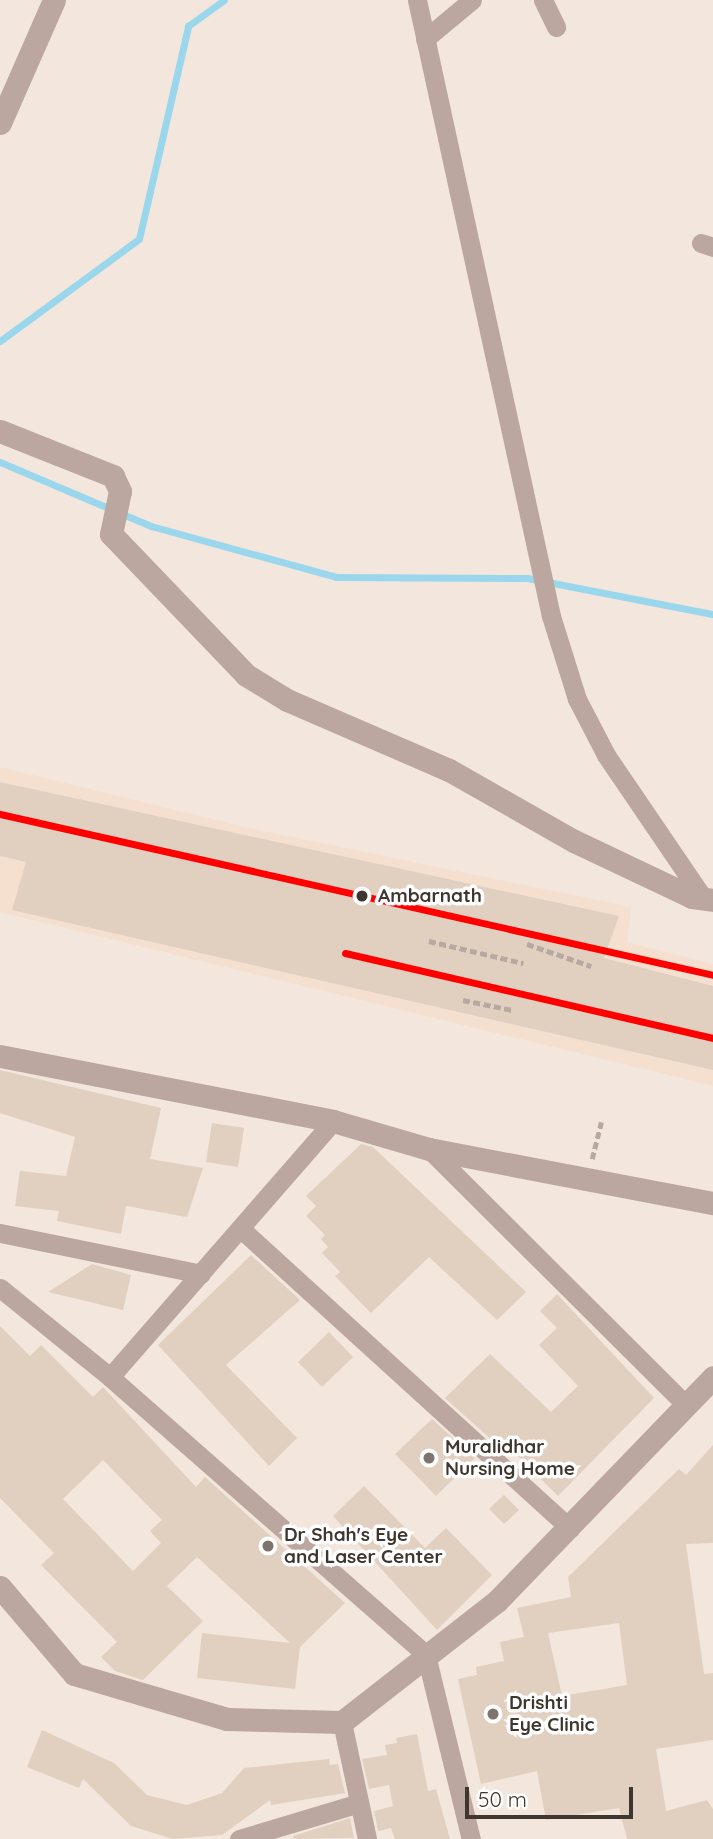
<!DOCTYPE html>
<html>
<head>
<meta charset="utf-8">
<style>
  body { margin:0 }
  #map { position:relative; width:713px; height:1839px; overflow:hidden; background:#f3e6dd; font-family:Quicksand,sans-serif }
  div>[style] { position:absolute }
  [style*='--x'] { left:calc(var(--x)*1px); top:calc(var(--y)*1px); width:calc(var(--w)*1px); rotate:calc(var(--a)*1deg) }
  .built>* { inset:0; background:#f5e0d0 }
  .stream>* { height:7px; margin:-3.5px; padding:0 3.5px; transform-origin:3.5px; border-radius:3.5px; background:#9ad7ed }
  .building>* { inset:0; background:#e1cfc0 }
  .path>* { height:4.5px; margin-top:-2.25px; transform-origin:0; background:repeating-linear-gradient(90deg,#b7a9a2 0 7px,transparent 0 10.5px) }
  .minor>* { height:19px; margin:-9.5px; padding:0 9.5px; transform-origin:9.5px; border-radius:9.5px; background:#bba79f }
  .tertiary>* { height:23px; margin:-11.5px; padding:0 11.5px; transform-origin:11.5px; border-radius:11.5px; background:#bba79f }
  .rail-1>* { height:7px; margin:-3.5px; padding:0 3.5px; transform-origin:3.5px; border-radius:3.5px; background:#f00 }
  .dots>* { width:19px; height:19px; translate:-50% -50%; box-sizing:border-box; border:4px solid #fff; border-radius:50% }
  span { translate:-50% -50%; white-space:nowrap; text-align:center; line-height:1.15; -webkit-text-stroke:7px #fff; paint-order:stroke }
  .stop-label { font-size:19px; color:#3e362f; font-weight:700 }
  .left { translate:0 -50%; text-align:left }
  .poi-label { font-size:19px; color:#3e362f; font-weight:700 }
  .scale { position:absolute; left:465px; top:1787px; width:168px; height:32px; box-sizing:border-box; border:4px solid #3e362f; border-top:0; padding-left:9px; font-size:21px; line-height:24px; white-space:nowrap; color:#3e362f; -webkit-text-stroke:5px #fff; paint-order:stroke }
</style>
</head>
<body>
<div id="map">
  <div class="built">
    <div style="clip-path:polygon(0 767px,249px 828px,631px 907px,627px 942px,713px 964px,713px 1086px,0 912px)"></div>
  </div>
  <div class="stream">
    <div style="--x:0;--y:341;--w:172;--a:-36.3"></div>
    <div style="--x:139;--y:239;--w:219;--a:-77"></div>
    <div style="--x:188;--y:26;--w:44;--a:-35.8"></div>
    <div style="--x:0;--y:462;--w:164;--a:23"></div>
    <div style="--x:151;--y:526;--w:192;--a:15.4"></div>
    <div style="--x:336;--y:577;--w:191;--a:0.3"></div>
    <div style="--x:527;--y:578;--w:189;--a:11"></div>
  </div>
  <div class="building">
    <div style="clip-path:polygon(0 782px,619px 916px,604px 958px,713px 986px,713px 1070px,12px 910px,26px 862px,0 856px)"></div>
    <div style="clip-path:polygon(0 1070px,161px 1108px,150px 1159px,203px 1168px,187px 1217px,126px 1206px,121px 1234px,57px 1221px,59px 1211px,15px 1206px,20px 1171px,66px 1176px,75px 1137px,0 1113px)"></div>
    <div style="clip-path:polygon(212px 1123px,244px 1128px,238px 1167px,206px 1162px)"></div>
    <div style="clip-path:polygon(361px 1144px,373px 1147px,526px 1292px,497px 1320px,429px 1257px,371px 1313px,335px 1276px,340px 1272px,322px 1253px,328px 1247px,321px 1239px,325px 1235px,306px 1216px,316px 1206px,306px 1196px)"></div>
    <div style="clip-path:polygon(251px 1255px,300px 1300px,226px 1365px,297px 1438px,269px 1466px,158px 1345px)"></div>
    <div style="clip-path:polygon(92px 1264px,131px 1275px,123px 1310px,48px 1292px)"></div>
    <div style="clip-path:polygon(557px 1294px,654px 1398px,558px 1496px,498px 1436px,493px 1441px,445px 1398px,490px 1354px,551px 1412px,578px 1386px,539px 1345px,557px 1328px,540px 1311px)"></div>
    <div style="clip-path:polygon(evenodd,0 1326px,30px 1356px,41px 1345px,93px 1397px,103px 1387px,196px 1487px,205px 1477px,345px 1603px,300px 1647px,295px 1689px,197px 1678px,202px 1633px,290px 1643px,197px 1557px,167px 1586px,203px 1621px,143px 1680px,115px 1671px,101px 1657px,117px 1642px,41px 1565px,54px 1553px,0 1498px,0 1326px,103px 1460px,162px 1520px,150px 1531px,161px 1543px,133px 1571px,63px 1499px,103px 1460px)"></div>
    <div style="clip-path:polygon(329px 1332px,353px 1357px,322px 1387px,298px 1362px)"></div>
    <div style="clip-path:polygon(432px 1419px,475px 1458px,436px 1496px,395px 1454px)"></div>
    <div style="clip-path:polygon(evenodd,713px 1445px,713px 1543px,686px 1544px,704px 1674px,713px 1673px,713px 1740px,656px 1749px,666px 1811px,707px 1800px,713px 1809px,713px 1839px,627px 1839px,619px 1808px,546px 1820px,537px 1771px,481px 1784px,458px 1679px,477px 1675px,476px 1667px,504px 1661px,500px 1642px,524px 1637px,517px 1608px,571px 1597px,568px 1577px,679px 1469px,686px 1475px,713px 1445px,619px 1623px,627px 1685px,562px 1696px,548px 1633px,619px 1623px)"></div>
    <div style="clip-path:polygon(364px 1486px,425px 1548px,446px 1528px,492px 1575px,437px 1630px,333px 1516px)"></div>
    <div style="clip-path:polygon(504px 1495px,519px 1510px,504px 1524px,489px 1509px)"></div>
    <div style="clip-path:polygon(42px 1730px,114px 1763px,147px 1795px,187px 1805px,222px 1793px,244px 1768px,329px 1759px,330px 1765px,338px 1764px,345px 1793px,271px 1805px,270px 1800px,222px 1835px,173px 1839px,131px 1826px,83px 1779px,79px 1788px,27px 1767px)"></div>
    <div style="clip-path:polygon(417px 1734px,428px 1791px,436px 1789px,450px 1839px,395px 1839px,391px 1828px,378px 1831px,374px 1811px,393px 1806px,389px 1785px,369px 1789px,362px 1759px,387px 1755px,385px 1745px,397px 1743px,396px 1738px)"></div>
    <div style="clip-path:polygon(350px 1818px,354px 1838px,294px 1839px,293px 1836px)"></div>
  </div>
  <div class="path">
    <div style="--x:429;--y:941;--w:97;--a:13.2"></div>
    <div style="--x:527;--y:944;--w:68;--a:19"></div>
    <div style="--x:463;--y:1000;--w:50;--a:11.5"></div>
    <div style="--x:592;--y:1159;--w:38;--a:-76"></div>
  </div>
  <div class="minor">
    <div style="--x:417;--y:0;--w:630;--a:77.73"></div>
    <div style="--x:551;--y:616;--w:87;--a:72.6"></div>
    <div style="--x:577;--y:699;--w:63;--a:62.6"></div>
    <div style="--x:606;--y:755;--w:174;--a:55.8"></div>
    <div style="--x:543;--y:0;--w:30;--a:64"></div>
    <div style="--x:425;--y:39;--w:61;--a:-39.7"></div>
    <div style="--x:701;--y:243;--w:13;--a:18"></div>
    <div style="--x:429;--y:1149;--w:360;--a:44.9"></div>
    <div style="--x:241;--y:1229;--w:445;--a:42.3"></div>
    <div style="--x:0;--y:1233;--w:205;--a:11.5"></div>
    <div style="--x:0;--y:1288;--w:141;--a:39"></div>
    <div style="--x:110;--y:1377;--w:421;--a:41.3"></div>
    <div style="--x:426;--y:1655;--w:189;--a:76.3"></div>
    <div style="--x:110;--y:1377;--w:340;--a:-48.9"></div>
    <div style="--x:342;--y:1722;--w:120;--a:77.9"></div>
    <div style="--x:239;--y:1839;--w:125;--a:-16.7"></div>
  </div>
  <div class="tertiary">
    <div style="--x:0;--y:123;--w:134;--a:-66.3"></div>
    <div style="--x:0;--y:431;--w:122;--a:21.7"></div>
    <div style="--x:113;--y:476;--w:17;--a:65"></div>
    <div style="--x:120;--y:491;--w:44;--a:101.8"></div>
    <div style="--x:111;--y:534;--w:195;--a:46.2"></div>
    <div style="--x:246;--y:675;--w:48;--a:31.4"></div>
    <div style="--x:287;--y:700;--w:176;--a:23.4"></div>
    <div style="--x:449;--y:770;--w:144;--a:29.6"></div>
    <div style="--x:574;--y:841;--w:131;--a:25.4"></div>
    <div style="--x:692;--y:897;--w:21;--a:8"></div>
    <div style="--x:0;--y:1056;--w:339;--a:11"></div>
    <div style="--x:333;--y:1121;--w:100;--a:16.3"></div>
    <div style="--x:429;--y:1149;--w:289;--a:10.8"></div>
    <div style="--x:0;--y:1587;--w:114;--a:49.6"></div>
    <div style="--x:74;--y:1674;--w:159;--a:16.4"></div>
    <div style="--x:227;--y:1719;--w:115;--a:1.5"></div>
    <div style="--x:342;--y:1722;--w:197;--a:-38"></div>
    <div style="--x:497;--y:1601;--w:311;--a:-46"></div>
  </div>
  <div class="rail-1">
    <div style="--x:0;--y:814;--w:731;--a:12.72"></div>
    <div style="--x:345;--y:953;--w:378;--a:13"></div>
  </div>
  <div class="dots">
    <div style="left:362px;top:896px;background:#3e362f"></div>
    <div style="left:429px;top:1458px;background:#7d746c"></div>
    <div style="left:268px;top:1546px;background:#7d746c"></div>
    <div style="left:493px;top:1714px;background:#7d746c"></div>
  </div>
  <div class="stop-label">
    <span class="left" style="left:378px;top:896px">Ambarnath</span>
  </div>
  <div class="poi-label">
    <span class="left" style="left:445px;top:1458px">Muralidhar<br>Nursing Home</span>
    <span class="left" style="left:284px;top:1546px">Dr Shah's Eye<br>and Laser Center</span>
    <span class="left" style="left:509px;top:1714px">Drishti<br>Eye Clinic</span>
  </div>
  <div class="scale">50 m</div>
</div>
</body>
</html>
